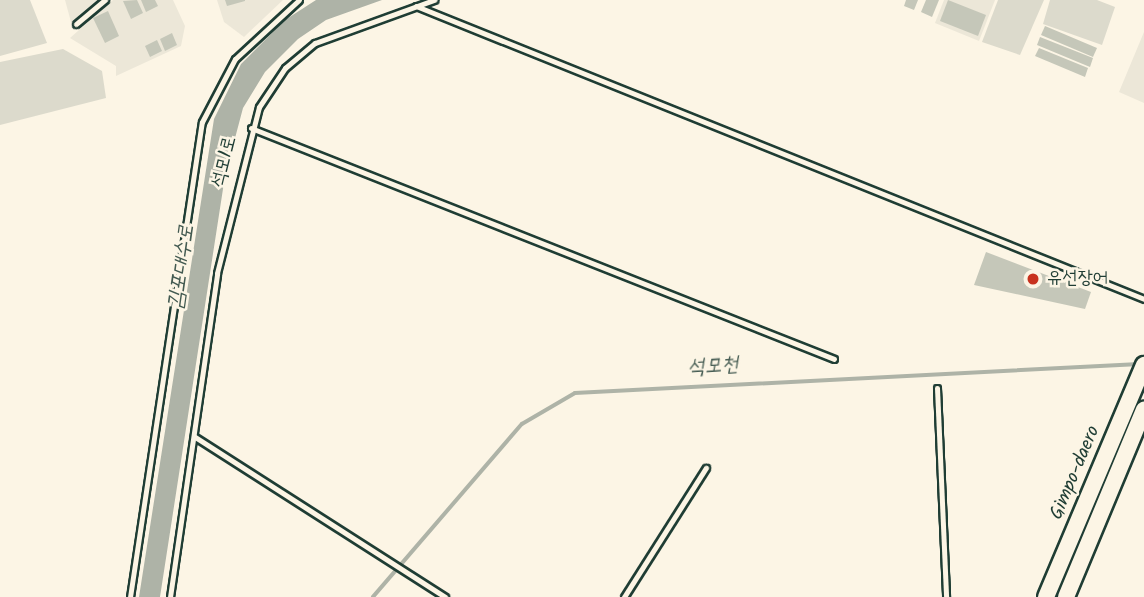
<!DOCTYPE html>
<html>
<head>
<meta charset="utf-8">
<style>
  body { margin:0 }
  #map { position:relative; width:1144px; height:597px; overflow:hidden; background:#fcf5e5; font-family:Kalam,"Poor Story",sans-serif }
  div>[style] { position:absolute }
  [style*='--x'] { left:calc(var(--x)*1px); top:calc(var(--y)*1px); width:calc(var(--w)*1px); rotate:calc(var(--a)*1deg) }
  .built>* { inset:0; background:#ece7d8 }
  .green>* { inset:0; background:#dcdacc }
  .water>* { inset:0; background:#aeb3a7 }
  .stream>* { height:3.5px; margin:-1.75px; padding:0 1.75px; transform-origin:1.75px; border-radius:1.75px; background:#aeb3a7 }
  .building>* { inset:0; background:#c5c7b9 }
  .roads { filter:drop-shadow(2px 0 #1f3d34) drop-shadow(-2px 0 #1f3d34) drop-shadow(0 2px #1f3d34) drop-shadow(0 -2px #1f3d34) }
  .lane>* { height:5px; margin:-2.5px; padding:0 2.5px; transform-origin:2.5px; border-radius:2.5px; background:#fcf5e5 }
  .primary>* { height:16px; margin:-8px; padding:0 8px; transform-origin:8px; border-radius:8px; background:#fcf5e5 }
  .dots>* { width:19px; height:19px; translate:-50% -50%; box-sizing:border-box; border:4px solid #fcf5e5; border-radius:50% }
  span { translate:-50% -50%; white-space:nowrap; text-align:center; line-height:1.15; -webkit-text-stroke:5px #fcf5e5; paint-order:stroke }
  .street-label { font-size:19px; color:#1f3d34 }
  .poi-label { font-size:19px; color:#1f3d34 }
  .left { translate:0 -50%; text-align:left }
  .water-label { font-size:21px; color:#435a51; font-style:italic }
</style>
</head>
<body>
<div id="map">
  <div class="built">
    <div style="clip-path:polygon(65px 0,97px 0,71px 22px)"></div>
    <div style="clip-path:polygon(113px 0,173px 0,185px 26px,181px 46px,116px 76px,116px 66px,70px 38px)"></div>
    <div style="clip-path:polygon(217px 0,283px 0,244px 37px,224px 22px)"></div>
    <div style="clip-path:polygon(944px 0,995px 0,979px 41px,935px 23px)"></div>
    <div style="clip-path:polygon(1144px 32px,1144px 103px,1119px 92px)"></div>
  </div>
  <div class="green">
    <div style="clip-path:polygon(0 0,30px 0,47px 43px,0 56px)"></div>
    <div style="clip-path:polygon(998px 0,1044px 0,1020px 55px,982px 42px)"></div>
    <div style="clip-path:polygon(1050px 0,1097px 0,1115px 7px,1102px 45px,1043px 24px)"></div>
    <div style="clip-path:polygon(63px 49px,102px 71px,106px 98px,0 125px,0 62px)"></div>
  </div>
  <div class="water">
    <div style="clip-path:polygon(316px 0,382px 0,326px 20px,298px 39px,265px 72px,243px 108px,225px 176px,160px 597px,139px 597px,214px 119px,241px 64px,285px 20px)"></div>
  </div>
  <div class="stream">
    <div style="--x:373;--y:597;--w:228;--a:-49.3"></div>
    <div style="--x:522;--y:424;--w:61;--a:-30.3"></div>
    <div style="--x:575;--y:393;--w:565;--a:-2.94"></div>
  </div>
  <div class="building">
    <div style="clip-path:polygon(137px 0,143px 13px,131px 19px,123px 1px)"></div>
    <div style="clip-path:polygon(141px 0,155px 0,158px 6px,146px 12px)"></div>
    <div style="clip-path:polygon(225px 0,245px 0,245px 1px,227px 6px)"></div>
    <div style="clip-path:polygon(906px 0,918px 0,914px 10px,904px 6px)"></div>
    <div style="clip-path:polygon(926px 0,939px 0,932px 17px,921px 12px)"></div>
    <div style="clip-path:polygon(948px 0,986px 15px,978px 36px,940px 21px)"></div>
    <div style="clip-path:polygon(108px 11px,119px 36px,105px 43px,93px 18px)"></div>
    <div style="clip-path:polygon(1045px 26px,1097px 48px,1093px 57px,1041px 35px)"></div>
    <div style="clip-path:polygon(172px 33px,177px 45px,165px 51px,160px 39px)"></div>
    <div style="clip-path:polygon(1040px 37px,1093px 58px,1090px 67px,1037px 45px)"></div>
    <div style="clip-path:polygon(157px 40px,162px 51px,150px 57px,145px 46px)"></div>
    <div style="clip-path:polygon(1039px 48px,1088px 68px,1085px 77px,1035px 56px)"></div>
    <div style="clip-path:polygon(986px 252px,1091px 292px,1085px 309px,974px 285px)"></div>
  </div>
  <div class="roads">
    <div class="lane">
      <div style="--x:416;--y:6;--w:785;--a:21.92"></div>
      <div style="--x:76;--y:24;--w:38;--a:-40"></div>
      <div style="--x:251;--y:128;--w:627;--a:21.61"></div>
      <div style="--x:937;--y:388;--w:209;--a:87.5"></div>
      <div style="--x:195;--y:437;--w:297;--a:32.6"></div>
      <div style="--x:130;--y:597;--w:480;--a:-81.4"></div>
      <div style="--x:202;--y:122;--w:71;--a:-62.4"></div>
      <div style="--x:235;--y:59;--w:87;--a:-42.7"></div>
      <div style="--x:170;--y:597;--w:327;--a:-81.7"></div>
      <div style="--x:217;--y:273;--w:171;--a:-75.8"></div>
      <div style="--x:259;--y:107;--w:47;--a:-56.3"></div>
      <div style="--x:285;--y:68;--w:39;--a:-40"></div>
      <div style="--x:315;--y:43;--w:127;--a:-19.9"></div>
      <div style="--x:624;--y:597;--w:153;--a:-57.6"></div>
    </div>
    <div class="primary">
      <div style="--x:1046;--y:597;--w:252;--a:-67.1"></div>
      <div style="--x:1066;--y:597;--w:203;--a:-67.4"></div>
    </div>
  </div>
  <div class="dots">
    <div style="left:1033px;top:279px;background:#c8321e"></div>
  </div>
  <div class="street-label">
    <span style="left:225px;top:162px;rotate:-76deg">석모1로</span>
    <span style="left:1076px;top:473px;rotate:-67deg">Gimpo-daero</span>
  </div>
  <div class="poi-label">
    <span class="left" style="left:1047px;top:279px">유선장어</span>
  </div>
  <div class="water-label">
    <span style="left:182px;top:267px;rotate:-82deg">김포대수로</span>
    <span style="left:713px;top:367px;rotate:-4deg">석모천</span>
  </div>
</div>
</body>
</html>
